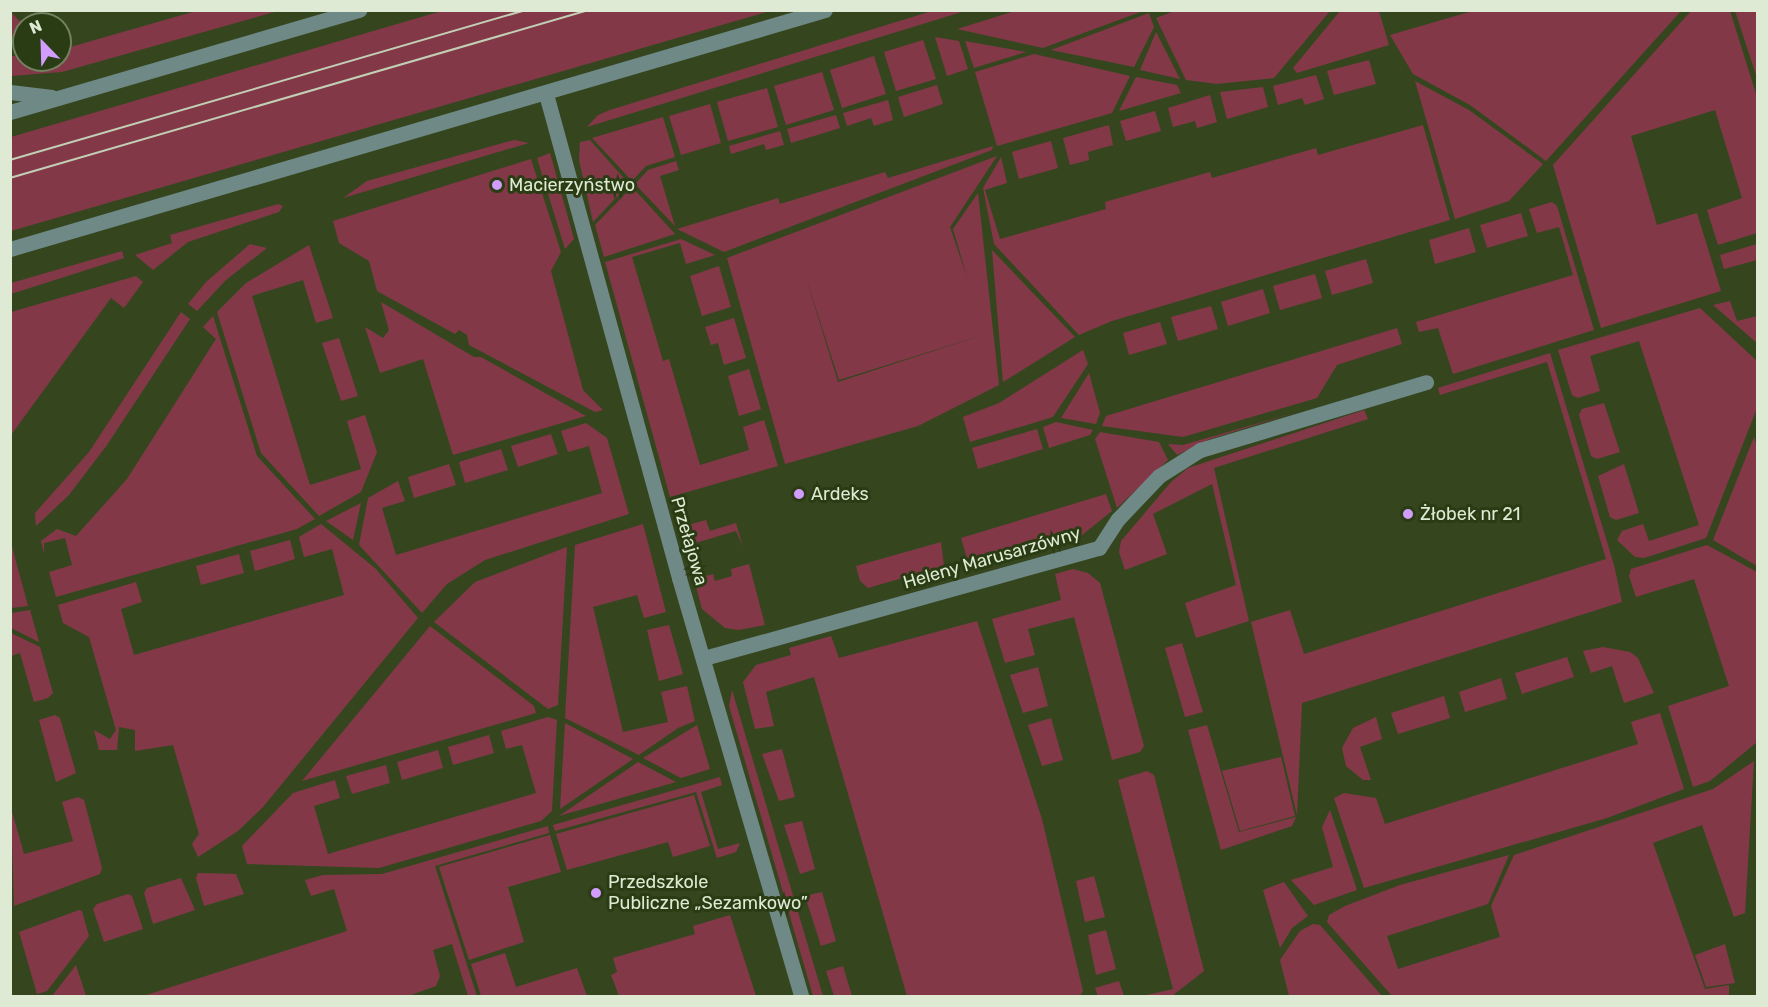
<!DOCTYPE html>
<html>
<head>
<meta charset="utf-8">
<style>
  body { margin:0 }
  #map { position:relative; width:1768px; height:1007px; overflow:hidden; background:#35461f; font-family:Rubik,sans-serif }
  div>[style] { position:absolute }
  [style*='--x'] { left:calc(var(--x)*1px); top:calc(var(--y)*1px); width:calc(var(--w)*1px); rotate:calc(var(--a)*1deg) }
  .green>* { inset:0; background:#833848 }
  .minor>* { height:15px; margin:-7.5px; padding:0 7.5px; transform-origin:7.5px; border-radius:7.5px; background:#6f8986 }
  .tram>* { height:1.5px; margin:-0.75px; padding:0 0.75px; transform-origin:0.75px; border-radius:0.75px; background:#c2cfb5 }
  .dots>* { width:16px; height:16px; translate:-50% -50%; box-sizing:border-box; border:3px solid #2a3c14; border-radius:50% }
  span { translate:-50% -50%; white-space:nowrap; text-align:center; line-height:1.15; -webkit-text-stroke:6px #2a3c14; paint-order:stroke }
  .poi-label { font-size:18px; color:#deead3 }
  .left { translate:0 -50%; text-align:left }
  .street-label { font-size:18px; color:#deead3 }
  .frame { position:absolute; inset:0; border:12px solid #deead3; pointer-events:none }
  .north { position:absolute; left:12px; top:12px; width:60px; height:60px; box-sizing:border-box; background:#2a3c14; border:2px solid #728260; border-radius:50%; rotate:337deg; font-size:16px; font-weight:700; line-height:24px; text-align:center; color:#deead3 }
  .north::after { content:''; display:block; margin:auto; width:21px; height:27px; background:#d29cfd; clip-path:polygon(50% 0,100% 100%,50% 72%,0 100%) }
</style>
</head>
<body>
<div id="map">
  <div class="green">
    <div style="clip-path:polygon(445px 10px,770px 11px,11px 231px,11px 137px)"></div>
    <div style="clip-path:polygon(935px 10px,965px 11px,587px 127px,598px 115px,610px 110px)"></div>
    <div style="clip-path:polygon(1177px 10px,1330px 10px,1330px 11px,1274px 78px,1217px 84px,1186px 80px,1156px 18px)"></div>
    <div style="clip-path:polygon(1476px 10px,1499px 11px,1681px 11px,1546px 161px,1470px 105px,1413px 74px,1390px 35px)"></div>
    <div style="clip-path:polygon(196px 11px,278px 11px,62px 72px,11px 76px,11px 56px,24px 56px,24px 60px,60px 60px,60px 50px)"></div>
    <div style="clip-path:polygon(1015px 11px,1015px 10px,1143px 11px,1043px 48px,957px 29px)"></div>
    <div style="clip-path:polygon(1340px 11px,1379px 11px,1389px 45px,1297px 73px,1293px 68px)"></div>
    <div style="clip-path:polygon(1691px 11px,1730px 11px,1757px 97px,1757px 233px,1718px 245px,1707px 210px,1742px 198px,1715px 110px,1631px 136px,1657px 225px,1697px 213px,1721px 291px,1601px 328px,1553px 165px)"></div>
    <div style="clip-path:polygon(1735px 11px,1757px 11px,1757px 78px)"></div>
    <div style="clip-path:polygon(11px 12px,24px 26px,24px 37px,11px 37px)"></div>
    <div style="clip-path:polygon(1149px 13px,1154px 27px,1134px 67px,1051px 50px)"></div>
    <div style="clip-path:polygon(1156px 32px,1180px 79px,1140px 70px)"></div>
    <div style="clip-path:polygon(935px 37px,959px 41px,968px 69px,947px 76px)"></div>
    <div style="clip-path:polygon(923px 40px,936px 79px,896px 91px,884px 52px)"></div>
    <div style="clip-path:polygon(965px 41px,1026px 52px,974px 68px)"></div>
    <div style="clip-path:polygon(1034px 54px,1130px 76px,1112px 113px,997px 146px,975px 72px)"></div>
    <div style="clip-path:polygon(874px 56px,886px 94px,842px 108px,830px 70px)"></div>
    <div style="clip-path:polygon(1369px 60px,1376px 84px,1334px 95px,1327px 71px)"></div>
    <div style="clip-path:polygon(822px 72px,834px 110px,786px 125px,774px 86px)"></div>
    <div style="clip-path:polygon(1316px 75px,1324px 99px,1305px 105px,1302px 98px,1278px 105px,1273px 86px)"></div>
    <div style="clip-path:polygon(1136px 77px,1177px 85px,1181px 93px,1119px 111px)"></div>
    <div style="clip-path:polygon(1415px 81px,1469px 110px,1543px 164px,1509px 201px,1455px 219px)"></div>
    <div style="clip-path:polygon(937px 85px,943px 104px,904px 117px,898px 97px)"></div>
    <div style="clip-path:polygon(1263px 87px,1268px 107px,1227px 119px,1220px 92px)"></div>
    <div style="clip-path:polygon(767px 88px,778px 127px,728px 141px,717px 102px)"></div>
    <div style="clip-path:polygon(1210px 95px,1217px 122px,1197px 128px,1195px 121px,1173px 127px,1168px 108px)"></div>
    <div style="clip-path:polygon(888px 100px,893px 120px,874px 126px,871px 118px,847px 126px,843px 113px)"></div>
    <div style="clip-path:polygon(710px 104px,721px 143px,681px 155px,669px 116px)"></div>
    <div style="clip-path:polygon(1155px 111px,1161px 131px,1126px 141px,1120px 121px)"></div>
    <div style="clip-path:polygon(836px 115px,840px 128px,791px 143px,787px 129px)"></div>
    <div style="clip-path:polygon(663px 117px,675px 157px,646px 166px,632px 181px,592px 138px)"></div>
    <div style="clip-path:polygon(1109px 125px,1113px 145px,1088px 152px,1089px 160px,1070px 165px,1063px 138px)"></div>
    <div style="clip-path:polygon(1423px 125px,1450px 220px,1112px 321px,1079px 335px,994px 244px,983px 188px,1001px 157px,1007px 183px,985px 190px,1000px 239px,1106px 209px,1105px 202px,1210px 172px,1212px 178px,1316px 148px,1318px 155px)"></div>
    <div style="clip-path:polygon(780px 131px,784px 145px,766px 150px,764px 144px,731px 154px,729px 146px)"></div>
    <div style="clip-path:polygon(514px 140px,529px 143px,343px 198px,367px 181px)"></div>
    <div style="clip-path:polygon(590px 140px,629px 184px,593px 222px,579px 160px,580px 142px)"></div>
    <div style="clip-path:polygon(1051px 141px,1058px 168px,1019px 179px,1012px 152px)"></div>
    <div style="clip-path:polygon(993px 146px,992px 150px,724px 252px,677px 229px,778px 198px,780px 204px,885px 172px,888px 178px)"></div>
    <div style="clip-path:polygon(550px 153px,574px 239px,565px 249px,537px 158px)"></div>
    <div style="clip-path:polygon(evenodd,997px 156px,950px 227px,968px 280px,953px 229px,978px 193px,999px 385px,918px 426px,785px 464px,727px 258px,997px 156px,805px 275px,839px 380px,986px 334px,838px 382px,805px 275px)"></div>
    <div style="clip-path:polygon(531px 159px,561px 252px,551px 271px,583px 390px,603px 410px,595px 412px,469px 345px,467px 335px,459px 330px,455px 334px,377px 291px,369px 261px,339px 243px,333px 221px)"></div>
    <div style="clip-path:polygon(676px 161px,679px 170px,660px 176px,675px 226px,635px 184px,648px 170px)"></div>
    <div style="clip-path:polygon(632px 187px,675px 234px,604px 257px,595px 225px)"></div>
    <div style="clip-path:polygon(1552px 202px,1557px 206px,1594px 330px,1453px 374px,1438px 328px,1419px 332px,1416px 322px,1573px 275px,1559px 227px,1537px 233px,1529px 209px)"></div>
    <div style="clip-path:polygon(278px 204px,283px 206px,279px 212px,188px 242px,153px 270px,135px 255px,172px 243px,170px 235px)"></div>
    <div style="clip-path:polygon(1521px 213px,1528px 236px,1487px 248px,1480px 225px)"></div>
    <div style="clip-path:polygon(1469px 228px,1476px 252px,1435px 264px,1429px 240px)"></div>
    <div style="clip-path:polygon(681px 239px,715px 255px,686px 264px,680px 243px,632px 257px,663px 361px,669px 359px,700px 465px,749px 450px,743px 427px,764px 420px,778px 466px,670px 497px,605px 262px)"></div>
    <div style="clip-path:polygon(250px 244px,267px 248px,226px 280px,197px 311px,188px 304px,206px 282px)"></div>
    <div style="clip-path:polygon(1757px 244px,1757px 260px,1724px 269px,1720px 255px)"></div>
    <div style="clip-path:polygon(309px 245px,333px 318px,316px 323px,303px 280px,252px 296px,310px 485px,361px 469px,347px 421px,365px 415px,377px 452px,361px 492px,319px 516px,261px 453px,217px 312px,246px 283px)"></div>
    <div style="clip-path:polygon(992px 250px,1075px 337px,1003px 382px)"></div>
    <div style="clip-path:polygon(122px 251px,124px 258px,11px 294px,11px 283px)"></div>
    <div style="clip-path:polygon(1366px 259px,1373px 283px,1332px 295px,1325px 271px)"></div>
    <div style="clip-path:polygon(719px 266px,731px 307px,702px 316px,690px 276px)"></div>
    <div style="clip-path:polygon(1315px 274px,1322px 298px,1280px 310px,1273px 286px)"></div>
    <div style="clip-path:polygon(136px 276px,143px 282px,124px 308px,111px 298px,11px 435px,11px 312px)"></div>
    <div style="clip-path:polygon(1263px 289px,1270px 313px,1228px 326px,1221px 302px)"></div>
    <div style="clip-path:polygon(1730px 301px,1737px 321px,1757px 316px,1757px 343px,1713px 305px)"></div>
    <div style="clip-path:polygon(381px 302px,474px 357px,481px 357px,586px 416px,453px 455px,423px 359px,380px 373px,365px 327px,383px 338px,389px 330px)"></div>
    <div style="clip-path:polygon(1211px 306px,1218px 329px,1178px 341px,1171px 317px)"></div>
    <div style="clip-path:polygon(1700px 308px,1757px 361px,1757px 408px,1706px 538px,1644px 558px,1635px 557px,1617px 540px,1622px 531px,1643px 524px,1649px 541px,1699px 525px,1639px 341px,1590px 356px,1600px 391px,1578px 398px,1572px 395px,1558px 350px)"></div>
    <div style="clip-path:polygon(181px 312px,190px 319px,107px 445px,69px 495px,36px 526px,35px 513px,89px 452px)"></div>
    <div style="clip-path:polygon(213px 316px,257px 456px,315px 519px,297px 529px,56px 597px,49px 572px,72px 565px,65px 538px,44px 543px,44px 553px,41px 541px,57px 529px,76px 536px,127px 479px,216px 339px,203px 327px)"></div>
    <div style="clip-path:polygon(734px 318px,746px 358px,724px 365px,718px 343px,711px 345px,705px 327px)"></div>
    <div style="clip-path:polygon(1160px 322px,1167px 344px,1129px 355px,1123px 333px)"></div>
    <div style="clip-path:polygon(1397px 328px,1402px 344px,1337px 365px,1317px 398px,1183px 437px,1102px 426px,1106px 416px)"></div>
    <div style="clip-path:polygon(339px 338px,358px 396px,341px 401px,322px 343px)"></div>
    <div style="clip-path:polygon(1083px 350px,1088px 364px,1053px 417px,970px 442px,963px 417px,999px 403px)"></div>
    <div style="clip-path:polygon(1550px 353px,1614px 565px,1622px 602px,1302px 703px,1297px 815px,1251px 622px,1290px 610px,1304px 654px,1606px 559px,1547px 362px,1440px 395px,1438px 388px)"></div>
    <div style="clip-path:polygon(749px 369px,761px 409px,739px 416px,728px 376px)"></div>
    <div style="clip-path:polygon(1089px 373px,1100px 413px,1096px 424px,1061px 418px)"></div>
    <div style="clip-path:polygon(1604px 403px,1620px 452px,1597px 459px,1591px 456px,1579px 415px,1582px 409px)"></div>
    <div style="clip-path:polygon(1364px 410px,1368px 419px,1214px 468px,1249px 621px,1196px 638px,1185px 603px,1236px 585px,1212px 484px,1153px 514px,1167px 554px,1125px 570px,1119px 552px,1121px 541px,1171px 482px,1188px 468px)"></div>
    <div style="clip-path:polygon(1300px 411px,1210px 439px,1177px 455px,1168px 444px,1183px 445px)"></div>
    <div style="clip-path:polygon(1056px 422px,1093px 430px,1090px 435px,1049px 448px,1043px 427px)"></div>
    <div style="clip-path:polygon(586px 423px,607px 438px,629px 514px,485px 560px,447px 584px,422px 613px,359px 545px,368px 498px,398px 481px,405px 501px,382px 508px,396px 555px,602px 493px,589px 446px,568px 452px,561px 431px)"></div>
    <div style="clip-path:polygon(1037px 429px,1043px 449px,978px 469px,972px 448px)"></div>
    <div style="clip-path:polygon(1100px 432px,1159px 442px,1168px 460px,1117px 508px,1095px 439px)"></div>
    <div style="clip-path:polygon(551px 434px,558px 454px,518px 467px,511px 446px)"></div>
    <div style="clip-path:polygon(1754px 437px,1758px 450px,1757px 566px,1713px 540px)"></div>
    <div style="clip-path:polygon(501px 449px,508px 470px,465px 483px,459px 462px)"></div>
    <div style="clip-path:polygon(449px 464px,456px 485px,414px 498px,408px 477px)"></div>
    <div style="clip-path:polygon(1624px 464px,1639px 513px,1616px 520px,1610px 517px,1598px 476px)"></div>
    <div style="clip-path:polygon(1106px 494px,1112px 511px,1077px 539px,970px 569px,961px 538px)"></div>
    <div style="clip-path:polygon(361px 503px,353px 540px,326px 521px)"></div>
    <div style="clip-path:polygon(706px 520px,710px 531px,736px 523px,743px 547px,736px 531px,692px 544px,688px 525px)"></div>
    <div style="clip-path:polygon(321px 524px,376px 569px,418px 618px,263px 807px,238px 831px,198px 857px,192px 844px,199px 834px,173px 745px,135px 751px,135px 730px,119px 727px,117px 750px,99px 750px,94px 730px,110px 739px,116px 730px,89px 637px,63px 623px,58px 605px,136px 582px,142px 602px,121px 609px,134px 655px,344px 595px,332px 549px,304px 557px,299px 537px)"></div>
    <div style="clip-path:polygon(643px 524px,666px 612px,644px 618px,637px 595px,593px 607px,623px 732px,668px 722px,661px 692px,687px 686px,695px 721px,678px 728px,639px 755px,565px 718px,575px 545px)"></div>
    <div style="clip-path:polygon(290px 540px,295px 559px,255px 571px,250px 551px)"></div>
    <div style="clip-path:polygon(941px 542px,944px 566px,868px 588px,860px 581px,856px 566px)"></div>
    <div style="clip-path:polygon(11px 543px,28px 606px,11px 608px)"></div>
    <div style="clip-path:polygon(1707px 545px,1757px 572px,1757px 742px,1710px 781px,1693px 787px,1668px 706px,1729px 686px,1694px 579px,1636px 597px,1629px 576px,1631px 569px)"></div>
    <div style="clip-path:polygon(567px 547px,558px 705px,548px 709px,434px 622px,475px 582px)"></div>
    <div style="clip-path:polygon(239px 554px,244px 573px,201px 585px,196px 566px)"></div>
    <div style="clip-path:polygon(749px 564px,765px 625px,739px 630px,725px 628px,702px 609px,694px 579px,713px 574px,715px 581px,732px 576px,731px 569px)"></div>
    <div style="clip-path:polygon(1073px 569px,1088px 573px,1100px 583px,1144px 746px,1140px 752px,1112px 760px,1074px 617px,1028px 629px,1035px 655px,1005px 663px,992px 619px,1061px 600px,1055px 574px)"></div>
    <div style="clip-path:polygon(30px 610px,39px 642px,11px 628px,11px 613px)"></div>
    <div style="clip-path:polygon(977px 621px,1042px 819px,1083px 991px,1080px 996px,907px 996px,814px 677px,766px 692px,774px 726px,755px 729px,743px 682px,756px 665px,791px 655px,789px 648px,831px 636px,839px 658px)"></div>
    <div style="clip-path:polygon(669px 625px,683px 674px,659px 681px,647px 630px)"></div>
    <div style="clip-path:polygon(430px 626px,534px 706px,536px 713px,302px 781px)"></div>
    <div style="clip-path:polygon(11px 633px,40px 647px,53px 693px,48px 698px,34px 702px,20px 653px,11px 656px)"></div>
    <div style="clip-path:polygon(1182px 643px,1203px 712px,1185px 717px,1165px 648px)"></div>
    <div style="clip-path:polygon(1603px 647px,1630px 652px,1638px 658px,1654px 693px,1624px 703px,1612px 666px,1591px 673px,1583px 651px)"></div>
    <div style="clip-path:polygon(1567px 657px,1574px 677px,1522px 694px,1515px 673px)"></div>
    <div style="clip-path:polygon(1038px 667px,1048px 706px,1023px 713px,1010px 675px)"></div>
    <div style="clip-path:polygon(1501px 678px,1507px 699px,1465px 712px,1459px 692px)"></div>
    <div style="clip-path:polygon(732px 690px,823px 996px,813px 996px,729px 706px)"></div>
    <div style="clip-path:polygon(1444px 696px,1450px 718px,1398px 734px,1391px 713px)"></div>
    <div style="clip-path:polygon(1660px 713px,1684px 789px,1607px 818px,1364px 888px,1334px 798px,1344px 793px,1376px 798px,1385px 824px,1638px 744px,1631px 722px)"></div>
    <div style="clip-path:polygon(55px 715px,60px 718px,76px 773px,56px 782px,39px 720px)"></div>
    <div style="clip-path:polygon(548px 717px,557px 720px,552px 811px,541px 821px,379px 868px,247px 864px,242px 846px,293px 793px,335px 780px,340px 798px,314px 806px,328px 854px,536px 793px,522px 745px,506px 749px,501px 731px)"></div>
    <div style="clip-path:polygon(1376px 717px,1382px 739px,1360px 747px,1371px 780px,1363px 780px,1346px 766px,1342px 748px,1353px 728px)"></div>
    <div style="clip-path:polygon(1051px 718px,1063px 760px,1042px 766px,1028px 725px)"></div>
    <div style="clip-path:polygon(565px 723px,633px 759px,560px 809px)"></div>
    <div style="clip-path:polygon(697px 725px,710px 769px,681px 778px,643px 758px)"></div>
    <div style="clip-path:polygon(1207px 725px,1239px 832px,1296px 817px,1292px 826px,1221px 850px,1188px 730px)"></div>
    <div style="clip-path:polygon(489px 735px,494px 753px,453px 765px,448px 747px)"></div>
    <div style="clip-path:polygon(782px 749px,795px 797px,779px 801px,762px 754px)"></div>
    <div style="clip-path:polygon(438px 750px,443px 768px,402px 780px,397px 762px)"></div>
    <div style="clip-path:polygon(1281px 757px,1295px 816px,1240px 831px,1222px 771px)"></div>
    <div style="clip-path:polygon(1754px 761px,1745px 913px,1734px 917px,1702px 825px,1653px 843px,1705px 989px,1729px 985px,1729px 996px,1392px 996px,1327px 922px,1329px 915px,1345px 906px,1400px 885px,1509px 855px,1488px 904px,1387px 936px,1398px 969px,1500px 937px,1491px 906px,1514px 855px,1713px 789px)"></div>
    <div style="clip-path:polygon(638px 762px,676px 782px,559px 816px)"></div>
    <div style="clip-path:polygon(386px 765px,390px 783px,352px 794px,346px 776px)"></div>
    <div style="clip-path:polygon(1147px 771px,1154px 775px,1204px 971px,1172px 996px,1142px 996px,1173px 989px,1118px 780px)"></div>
    <div style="clip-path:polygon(720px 777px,722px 785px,701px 792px,718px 849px,740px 843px,736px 852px,717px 858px,696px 792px,555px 831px,553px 825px)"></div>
    <div style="clip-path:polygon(694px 795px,710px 846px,673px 857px,668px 842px,567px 870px,556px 834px)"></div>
    <div style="clip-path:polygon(78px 797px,84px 800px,102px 868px,100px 874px,14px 906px,11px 808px,24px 854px,73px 841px,62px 802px)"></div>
    <div style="clip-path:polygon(1330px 810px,1357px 890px,1314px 905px,1291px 880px,1333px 867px,1322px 827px)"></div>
    <div style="clip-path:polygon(802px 821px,815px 869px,800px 874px,784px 825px)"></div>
    <div style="clip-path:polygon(548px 826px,549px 833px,435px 866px,477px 996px,468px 996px,452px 944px,433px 950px,440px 976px,436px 986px,408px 996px,143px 996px,347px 931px,334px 889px,311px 896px,305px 880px,323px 875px,382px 874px)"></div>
    <div style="clip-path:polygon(550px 835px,561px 872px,508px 887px,524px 942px,469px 960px,439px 867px)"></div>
    <div style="clip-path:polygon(198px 873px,236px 874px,244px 894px,204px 906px,196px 878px)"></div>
    <div style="clip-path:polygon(1094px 876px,1105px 917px,1085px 922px,1076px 881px)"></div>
    <div style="clip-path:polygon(181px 878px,195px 910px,153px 924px,144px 893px,147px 888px)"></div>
    <div style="clip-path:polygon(1284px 882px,1308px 916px,1292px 928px,1280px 948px,1263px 890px)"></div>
    <div style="clip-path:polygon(822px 892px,836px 941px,821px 946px,805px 896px)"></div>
    <div style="clip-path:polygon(128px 894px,132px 896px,143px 929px,104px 942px,93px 909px,97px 904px)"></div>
    <div style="clip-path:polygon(79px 910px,82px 911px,89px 936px,47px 991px,37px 994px,19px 932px)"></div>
    <div style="clip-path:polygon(730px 915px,756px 996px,619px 996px,611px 975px,617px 972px,613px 958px,695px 934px,693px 926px)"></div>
    <div style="clip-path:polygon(1313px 924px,1320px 925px,1382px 996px,1289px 996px,1280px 960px,1300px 931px)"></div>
    <div style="clip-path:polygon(1106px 930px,1116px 969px,1096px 975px,1088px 935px)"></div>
    <div style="clip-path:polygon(1725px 944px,1735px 983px,1706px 987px,1695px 955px)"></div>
    <div style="clip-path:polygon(505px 953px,516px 987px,577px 968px,587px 996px,481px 996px,471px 964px)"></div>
    <div style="clip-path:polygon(76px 965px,86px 996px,52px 996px)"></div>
    <div style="clip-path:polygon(843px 966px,852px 996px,834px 996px,826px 971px)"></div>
    <div style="clip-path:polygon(1119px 981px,1124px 996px,1098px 996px,1095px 988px)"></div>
  </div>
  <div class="minor">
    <div style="--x:10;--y:92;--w:42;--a:6.8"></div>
    <div style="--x:546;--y:94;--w:502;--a:74.63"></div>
    <div style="--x:679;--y:578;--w:435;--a:73.7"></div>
    <div style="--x:10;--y:112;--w:364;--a:-16.3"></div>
    <div style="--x:10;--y:249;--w:849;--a:-16.34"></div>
    <div style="--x:704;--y:658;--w:410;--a:-15.6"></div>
    <div style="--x:1099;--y:548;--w:35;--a:-57"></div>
    <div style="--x:1118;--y:519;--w:59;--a:-46.4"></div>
    <div style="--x:1159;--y:476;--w:49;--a:-32.4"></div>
    <div style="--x:1200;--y:450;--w:236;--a:-16.7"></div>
  </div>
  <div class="tram">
    <div style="--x:10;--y:160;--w:537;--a:-16.21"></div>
    <div style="--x:10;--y:178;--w:603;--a:-16.18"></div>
  </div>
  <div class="dots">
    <div style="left:497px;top:185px;background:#d29cfd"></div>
    <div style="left:799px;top:494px;background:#d29cfd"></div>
    <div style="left:1408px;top:514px;background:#d29cfd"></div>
    <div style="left:596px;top:893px;background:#d29cfd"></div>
  </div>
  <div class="poi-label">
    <span class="left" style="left:509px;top:185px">Macierzyństwo</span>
    <span class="left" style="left:811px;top:494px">Ardeks</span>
    <span class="left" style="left:1420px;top:514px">Żłobek nr 21</span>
    <span class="left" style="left:608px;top:893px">Przedszkole<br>Publiczne „Sezamkowo”</span>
  </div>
  <div class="street-label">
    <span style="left:689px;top:541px;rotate:74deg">Przełajowa</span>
    <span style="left:992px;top:558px;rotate:-16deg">Heleny Marusarzówny</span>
  </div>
  <div class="frame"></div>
  <div class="north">N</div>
</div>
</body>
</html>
